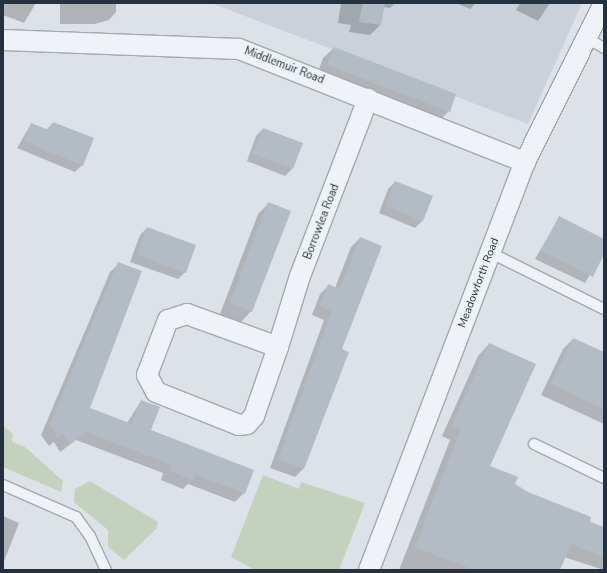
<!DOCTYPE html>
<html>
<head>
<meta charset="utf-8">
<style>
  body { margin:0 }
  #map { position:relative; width:607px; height:573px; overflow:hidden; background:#dce2e7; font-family:"Nunito Sans",sans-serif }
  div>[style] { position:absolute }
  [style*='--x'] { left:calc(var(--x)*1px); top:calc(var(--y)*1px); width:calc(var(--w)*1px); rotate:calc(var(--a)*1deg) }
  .built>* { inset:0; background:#cad1da }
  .green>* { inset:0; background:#c4d2bd }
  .shadow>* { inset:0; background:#0003 }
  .building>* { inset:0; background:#b3bcc4 }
  .roads { filter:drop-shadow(1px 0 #a1a9b1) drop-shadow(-1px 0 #a1a9b1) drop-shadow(0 1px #a1a9b1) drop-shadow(0 -1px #a1a9b1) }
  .lane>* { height:10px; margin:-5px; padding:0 5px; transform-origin:5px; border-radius:5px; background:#eff2f6 }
  .street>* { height:20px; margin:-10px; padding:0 10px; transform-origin:10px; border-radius:10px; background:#eff2f6 }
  span { translate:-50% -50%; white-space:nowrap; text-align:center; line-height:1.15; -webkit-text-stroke:3px #ecf1f5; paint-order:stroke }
  .street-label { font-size:11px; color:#25313f }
  .frame { position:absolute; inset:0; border:4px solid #25313f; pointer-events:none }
</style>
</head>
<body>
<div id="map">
  <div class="built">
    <div style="clip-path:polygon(211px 3px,582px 3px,528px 124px)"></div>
  </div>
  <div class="green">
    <div style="clip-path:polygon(3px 426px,13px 434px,12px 442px,25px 447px,63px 481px,61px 492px,3px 467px)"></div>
    <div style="clip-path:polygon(263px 475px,299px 489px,301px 482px,365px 503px,339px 570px,255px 570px,231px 557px)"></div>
    <div style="clip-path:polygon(90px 481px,158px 522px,156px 529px,124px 560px,108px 547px,108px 530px,74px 502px,75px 489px)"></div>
  </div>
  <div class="shadow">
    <div style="clip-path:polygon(3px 3px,36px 3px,24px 23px,3px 15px)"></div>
    <div style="clip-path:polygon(60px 3px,116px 3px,116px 12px,109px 20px,95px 24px,60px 24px)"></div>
    <div style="clip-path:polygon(341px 3px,395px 3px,390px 8px,383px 7px,380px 25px,370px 35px,349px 32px,351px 25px,338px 23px)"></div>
    <div style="clip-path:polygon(456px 3px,476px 3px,470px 9px)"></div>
    <div style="clip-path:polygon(520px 3px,550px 3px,538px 21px,516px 10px)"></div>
    <div style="clip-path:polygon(334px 48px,449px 111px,438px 122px,317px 75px,323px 58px)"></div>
    <div style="clip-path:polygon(53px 123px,82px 165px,75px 172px,17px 148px,31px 124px,46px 130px)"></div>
    <div style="clip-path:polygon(263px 129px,292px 169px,285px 176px,247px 161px,256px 136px)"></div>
    <div style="clip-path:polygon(395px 182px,431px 197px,422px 221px,415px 228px,379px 213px,388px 189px)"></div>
    <div style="clip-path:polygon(268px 204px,251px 311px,241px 322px,220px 314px,258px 214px)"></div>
    <div style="clip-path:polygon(559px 218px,604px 240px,604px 251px,585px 283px,535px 259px)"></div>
    <div style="clip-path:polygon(147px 228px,185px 272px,178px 279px,130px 262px,140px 235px)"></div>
    <div style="clip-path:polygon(360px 238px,340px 350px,304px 468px,295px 477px,270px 468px,324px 320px,312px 315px,320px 294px,329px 285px,335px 288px,351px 247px)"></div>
    <div style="clip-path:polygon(119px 264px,89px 409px,127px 423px,141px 401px,150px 431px,244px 493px,235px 502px,188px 484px,183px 489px,161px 480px,163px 473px,76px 440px,60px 452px,54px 442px,49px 446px,41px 435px,110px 272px)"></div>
    <div style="clip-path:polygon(573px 339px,604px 353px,604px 424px,541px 395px,563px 349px)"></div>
    <div style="clip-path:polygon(489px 344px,489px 467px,528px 493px,604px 529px,604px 570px,564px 557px,559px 570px,399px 570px,450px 440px,442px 436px,478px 356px)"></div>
    <div style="clip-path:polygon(3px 516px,19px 523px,3px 564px)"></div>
  </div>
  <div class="building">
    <div style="clip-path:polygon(363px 3px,385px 3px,381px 25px,359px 22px)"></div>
    <div style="clip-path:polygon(334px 47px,456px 94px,450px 112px,327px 65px)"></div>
    <div style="clip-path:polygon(53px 122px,94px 138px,83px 166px,24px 141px,31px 123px,49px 130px)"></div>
    <div style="clip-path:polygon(263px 128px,303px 143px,293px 169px,253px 154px)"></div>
    <div style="clip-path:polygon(395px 181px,433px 196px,423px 221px,386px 206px)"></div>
    <div style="clip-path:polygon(268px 202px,291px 211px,252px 312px,230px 303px)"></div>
    <div style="clip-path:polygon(559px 216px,604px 239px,604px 254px,593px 277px,541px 251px)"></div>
    <div style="clip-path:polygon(147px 227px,196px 245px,186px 273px,137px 255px)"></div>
    <div style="clip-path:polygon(360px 237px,382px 246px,342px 349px,349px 352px,304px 469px,278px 459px,332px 311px,320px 306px,328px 284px,340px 289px)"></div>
    <div style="clip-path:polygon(118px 262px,142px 271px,90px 408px,132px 424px,141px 400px,160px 407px,151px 430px,254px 470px,245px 494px,195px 474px,193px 480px,169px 471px,172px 465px,86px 432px,70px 444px,63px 434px,58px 438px,50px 425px)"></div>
    <div style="clip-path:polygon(573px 338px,604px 352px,604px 409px,551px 384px)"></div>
    <div style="clip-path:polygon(489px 343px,536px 364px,490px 466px,518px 477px,515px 484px,528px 492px,591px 517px,590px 522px,604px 527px,604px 557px,571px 544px,560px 570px,474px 570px,415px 547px,461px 429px,452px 425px)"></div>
  </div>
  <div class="roads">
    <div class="lane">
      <div style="--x:585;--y:37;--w:22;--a:30"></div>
      <div style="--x:491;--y:253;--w:126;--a:26.4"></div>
      <div style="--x:534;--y:444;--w:78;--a:25.9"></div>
      <div style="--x:3;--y:485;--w:80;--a:23.7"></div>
      <div style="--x:76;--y:517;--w:24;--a:54"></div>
      <div style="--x:90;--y:536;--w:38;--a:65"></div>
    </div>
    <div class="street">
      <div style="--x:3;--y:40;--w:236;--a:2.2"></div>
      <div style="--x:239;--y:49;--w:308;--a:21.6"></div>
      <div style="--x:278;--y:347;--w:97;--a:-160.1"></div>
      <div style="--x:187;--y:314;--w:20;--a:162"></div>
      <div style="--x:168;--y:320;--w:59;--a:110.9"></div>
      <div style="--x:147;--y:375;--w:19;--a:62"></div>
      <div style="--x:156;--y:392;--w:89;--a:21.7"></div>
      <div style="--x:239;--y:425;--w:8;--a:-7"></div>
      <div style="--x:247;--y:424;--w:11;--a:-49"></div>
      <div style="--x:254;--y:416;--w:73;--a:-70.8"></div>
      <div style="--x:278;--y:347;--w:74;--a:-72.8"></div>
      <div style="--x:300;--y:276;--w:190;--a:-69"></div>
      <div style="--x:369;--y:570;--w:437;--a:-69.1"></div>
      <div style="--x:525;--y:162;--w:178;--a:-63.6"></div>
    </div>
  </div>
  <div class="street-label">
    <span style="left:284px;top:66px;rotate:21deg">Middlemuir Road</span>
    <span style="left:322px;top:222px;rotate:-69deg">Borrowlea Road</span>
    <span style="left:479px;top:283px;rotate:-69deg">Meadowforth Road</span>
  </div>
  <div class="frame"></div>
</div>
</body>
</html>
